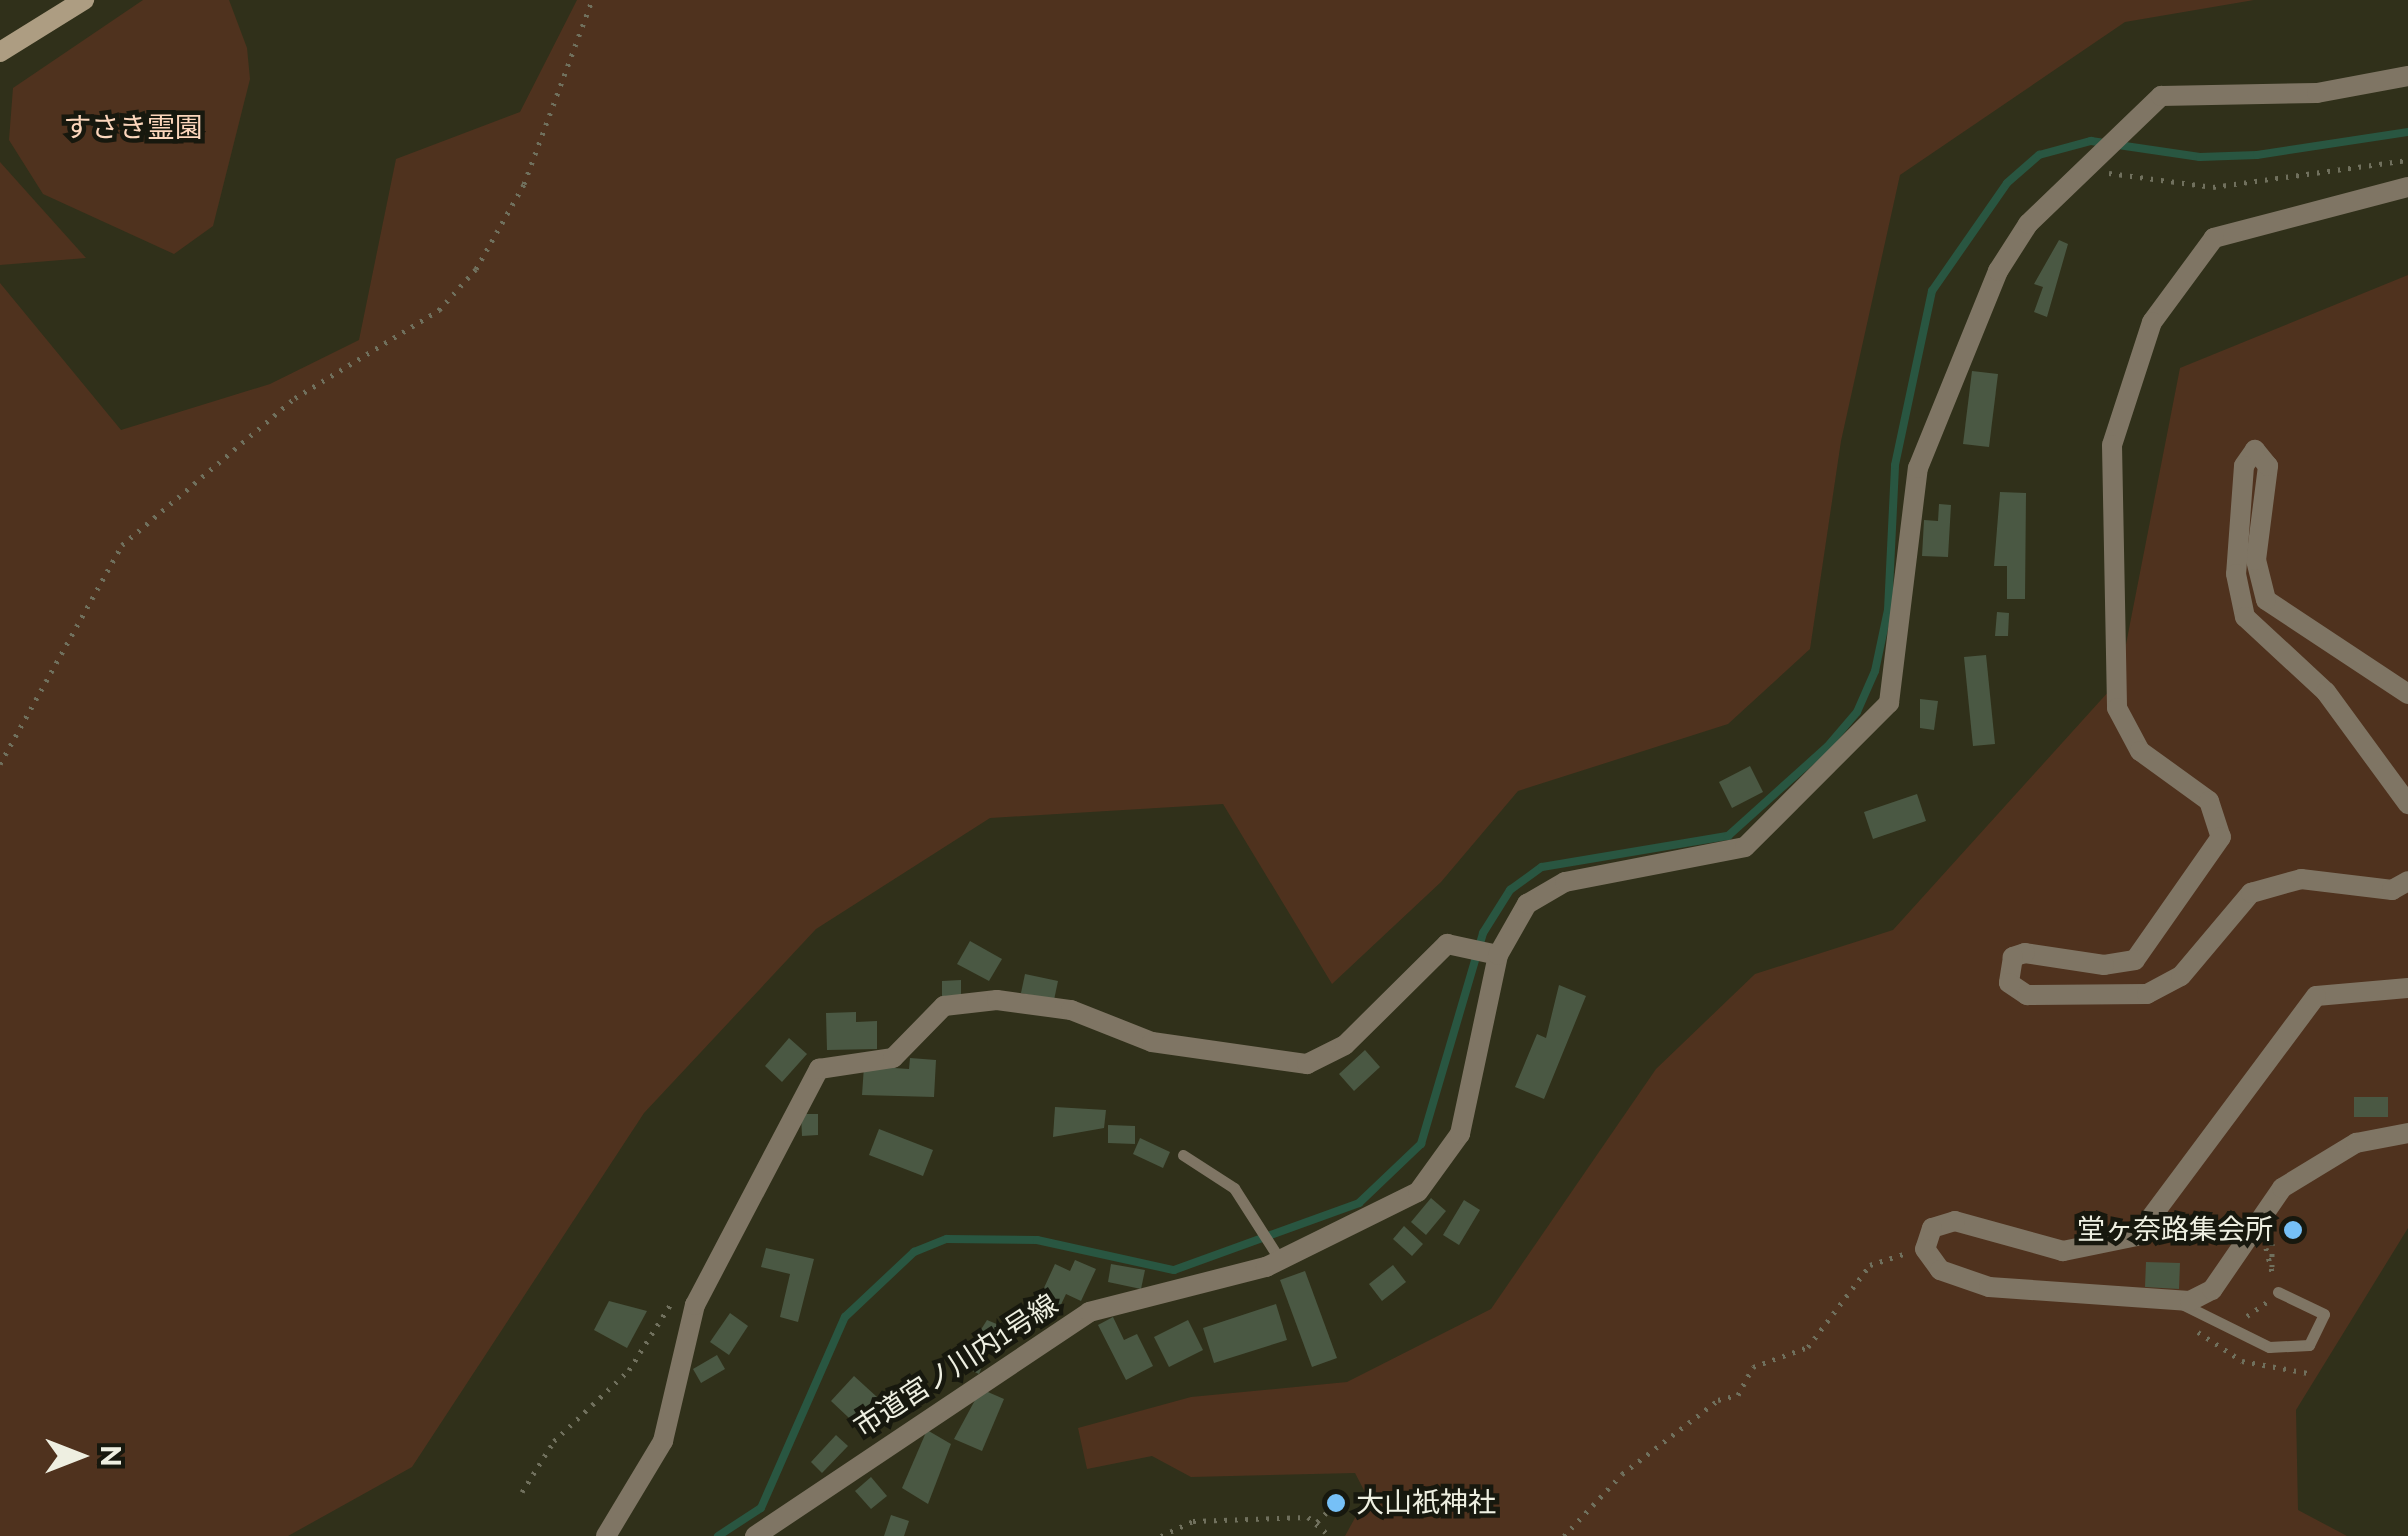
<!DOCTYPE html>
<html>
<head>
<meta charset="utf-8">
<style>
  body { margin:0 }
  #map { position:relative; width:2408px; height:1536px; overflow:hidden; background:#30301a; font-family:Raleway,"Noto Sans JP",sans-serif }
  div>[style] { position:absolute }
  [style*='--x'] { left:calc(var(--x)*1px); top:calc(var(--y)*1px); width:calc(var(--w)*1px); rotate:calc(var(--a)*1deg) }
  .green>* { inset:0; background:#4f321e }
  .stream>* { height:8px; margin:-4px; padding:0 4px; transform-origin:4px; border-radius:4px; background:#295641 }
  .building>* { inset:0; background:#4a5843 }
  .path>* { height:5px; margin-top:-2.5px; transform-origin:0; background:repeating-linear-gradient(90deg,#70705d 0 2.5px,transparent 0 10.5px) }
  .service>* { height:11px; margin:-5.5px; padding:0 5.5px; transform-origin:5.5px; border-radius:5.5px; background:#7f7564 }
  .minor>* { height:20px; margin:-10px; padding:0 10px; transform-origin:10px; border-radius:10px; background:#7f7564 }
  .secondary>* { height:20px; margin:-10px; padding:0 10px; transform-origin:10px; border-radius:10px; background:#ad9d82 }
  .dots>* { width:28px; height:28px; translate:-50% -50%; box-sizing:border-box; border:5px solid #17180e; border-radius:50% }
  span { translate:-50% -50%; white-space:nowrap; text-align:center; line-height:1.15; -webkit-text-stroke:9px #17180e; paint-order:stroke }
  .park-label { font-size:28px; color:#fcd6bc }
  .poi-label { font-size:28px; color:#eeefe1 }
  .right { translate:-100% -50%; text-align:right }
  .left { translate:0 -50%; text-align:left }
  .street-label { font-size:28px; color:#eeefe1 }
  .north { position:absolute; left:30px; top:1406px; width:100px; height:100px; -webkit-text-stroke:8px #17180e; paint-order:stroke; rotate:90deg; font-size:28px; font-weight:700; line-height:40px; text-align:center; color:#eeefe1 }
  .north::after { content:''; display:block; margin:auto; width:35px; height:45px; background:#eeefe1; clip-path:polygon(50% 0,100% 100%,50% 72%,0 100%) }
</style>
</head>
<body>
<div id="map">
  <div class="green">
    <div style="clip-path:polygon(143px 0,229px 0,247px 48px,250px 79px,213px 226px,174px 254px,43px 194px,9px 140px,13px 88px)"></div>
    <div style="clip-path:polygon(577px 0,2254px 0,2125px 22px,1900px 175px,1841px 441px,1810px 649px,1728px 724px,1518px 791px,1441px 882px,1332px 984px,1223px 804px,990px 818px,816px 929px,644px 1113px,412px 1467px,288px 1536px,0 1536px,0 283px,121px 430px,270px 384px,359px 340px,396px 159px,520px 112px)"></div>
    <div style="clip-path:polygon(0 162px,86px 258px,0 265px)"></div>
    <div style="clip-path:polygon(2408px 275px,2408px 1228px,2296px 1410px,2298px 1510px,2347px 1536px,1345px 1536px,1367px 1496px,1355px 1473px,1191px 1477px,1152px 1456px,1087px 1469px,1078px 1428px,1191px 1397px,1347px 1382px,1491px 1309px,1656px 1069px,1755px 974px,1893px 930px,2119px 680px,2180px 368px)"></div>
  </div>
  <div class="stream">
    <div style="--x:718;--y:1536;--w:51;--a:-33.1"></div>
    <div style="--x:761;--y:1508;--w:209;--a:-66.3"></div>
    <div style="--x:845;--y:1317;--w:95;--a:-43.3"></div>
    <div style="--x:914;--y:1252;--w:35;--a:-22"></div>
    <div style="--x:947;--y:1239;--w:90;--a:0.6"></div>
    <div style="--x:1037;--y:1240;--w:140;--a:12.4"></div>
    <div style="--x:1174;--y:1270;--w:197;--a:-19.9"></div>
    <div style="--x:1359;--y:1203;--w:86;--a:-43.6"></div>
    <div style="--x:1421;--y:1144;--w:220;--a:-73.6"></div>
    <div style="--x:1483;--y:933;--w:51;--a:-57.9"></div>
    <div style="--x:1510;--y:890;--w:39;--a:-36"></div>
    <div style="--x:1542;--y:867;--w:189;--a:-9.5"></div>
    <div style="--x:1728;--y:836;--w:133;--a:-42"></div>
    <div style="--x:1827;--y:747;--w:46;--a:-49.4"></div>
    <div style="--x:1857;--y:712;--w:45;--a:-66.3"></div>
    <div style="--x:1875;--y:671;--w:62;--a:-78"></div>
    <div style="--x:1888;--y:610;--w:145;--a:-87.2"></div>
    <div style="--x:1895;--y:465;--w:178;--a:-78"></div>
    <div style="--x:1932;--y:291;--w:131;--a:-55.2"></div>
    <div style="--x:2007;--y:183;--w:43;--a:-41.2"></div>
    <div style="--x:2039;--y:155;--w:54;--a:-15.1"></div>
    <div style="--x:2091;--y:141;--w:110;--a:8.4"></div>
    <div style="--x:2200;--y:157;--w:57;--a:-2"></div>
    <div style="--x:2257;--y:155;--w:153;--a:-8.7"></div>
  </div>
  <div class="building">
    <div style="clip-path:polygon(2059px 240px,2068px 244px,2047px 317px,2034px 312px,2043px 287px,2034px 284px)"></div>
    <div style="clip-path:polygon(1972px 371px,1998px 374px,1989px 447px,1963px 444px)"></div>
    <div style="clip-path:polygon(2000px 492px,2026px 493px,2025px 599px,2007px 599px,2007px 566px,1994px 566px)"></div>
    <div style="clip-path:polygon(1939px 504px,1951px 505px,1948px 557px,1922px 556px,1924px 520px,1938px 521px)"></div>
    <div style="clip-path:polygon(1997px 612px,2009px 613px,2008px 636px,1995px 636px)"></div>
    <div style="clip-path:polygon(1986px 655px,1995px 744px,1973px 746px,1964px 657px)"></div>
    <div style="clip-path:polygon(1920px 699px,1938px 701px,1934px 730px,1920px 728px)"></div>
    <div style="clip-path:polygon(1750px 766px,1763px 792px,1732px 808px,1719px 782px)"></div>
    <div style="clip-path:polygon(1917px 794px,1926px 821px,1873px 839px,1864px 812px)"></div>
    <div style="clip-path:polygon(970px 941px,1002px 959px,989px 981px,957px 964px)"></div>
    <div style="clip-path:polygon(1025px 974px,1058px 981px,1054px 1000px,1021px 993px)"></div>
    <div style="clip-path:polygon(961px 980px,961px 996px,942px 996px,942px 981px)"></div>
    <div style="clip-path:polygon(1559px 985px,1586px 996px,1544px 1099px,1515px 1087px,1537px 1034px,1546px 1038px)"></div>
    <div style="clip-path:polygon(856px 1012px,856px 1022px,877px 1021px,877px 1049px,827px 1050px,826px 1013px)"></div>
    <div style="clip-path:polygon(789px 1038px,807px 1054px,782px 1082px,765px 1066px)"></div>
    <div style="clip-path:polygon(1365px 1050px,1380px 1067px,1354px 1091px,1339px 1074px)"></div>
    <div style="clip-path:polygon(910px 1058px,936px 1060px,934px 1097px,862px 1095px,864px 1066px,909px 1069px)"></div>
    <div style="clip-path:polygon(2354px 1097px,2388px 1097px,2388px 1117px,2354px 1117px)"></div>
    <div style="clip-path:polygon(1055px 1107px,1106px 1110px,1104px 1128px,1053px 1137px)"></div>
    <div style="clip-path:polygon(801px 1114px,818px 1114px,818px 1135px,802px 1136px)"></div>
    <div style="clip-path:polygon(1108px 1125px,1135px 1126px,1135px 1144px,1108px 1143px)"></div>
    <div style="clip-path:polygon(879px 1129px,933px 1150px,923px 1176px,869px 1155px)"></div>
    <div style="clip-path:polygon(1140px 1138px,1170px 1152px,1163px 1168px,1133px 1154px)"></div>
    <div style="clip-path:polygon(1431px 1198px,1446px 1211px,1426px 1235px,1411px 1222px)"></div>
    <div style="clip-path:polygon(1464px 1200px,1480px 1210px,1459px 1245px,1443px 1235px)"></div>
    <div style="clip-path:polygon(1404px 1226px,1423px 1244px,1412px 1256px,1393px 1239px)"></div>
    <div style="clip-path:polygon(766px 1248px,814px 1259px,798px 1322px,780px 1317px,790px 1274px,761px 1267px)"></div>
    <div style="clip-path:polygon(1075px 1260px,1096px 1269px,1081px 1301px,1066px 1294px,1057px 1313px,1037px 1303px,1055px 1264px,1070px 1271px)"></div>
    <div style="clip-path:polygon(2146px 1262px,2180px 1263px,2179px 1289px,2145px 1287px)"></div>
    <div style="clip-path:polygon(1111px 1264px,1145px 1270px,1141px 1289px,1108px 1282px)"></div>
    <div style="clip-path:polygon(1393px 1265px,1406px 1282px,1382px 1301px,1369px 1284px)"></div>
    <div style="clip-path:polygon(1305px 1271px,1337px 1358px,1312px 1367px,1280px 1280px)"></div>
    <div style="clip-path:polygon(609px 1301px,647px 1311px,627px 1348px,594px 1330px)"></div>
    <div style="clip-path:polygon(1276px 1304px,1287px 1340px,1214px 1363px,1203px 1328px)"></div>
    <div style="clip-path:polygon(730px 1313px,748px 1326px,729px 1355px,710px 1342px)"></div>
    <div style="clip-path:polygon(1113px 1317px,1124px 1340px,1137px 1334px,1153px 1366px,1126px 1380px,1098px 1325px)"></div>
    <div style="clip-path:polygon(987px 1320px,999px 1325px,979px 1374px,959px 1365px)"></div>
    <div style="clip-path:polygon(1188px 1320px,1203px 1350px,1169px 1367px,1154px 1337px)"></div>
    <div style="clip-path:polygon(717px 1355px,725px 1369px,701px 1383px,693px 1369px)"></div>
    <div style="clip-path:polygon(854px 1376px,889px 1408px,866px 1434px,831px 1401px)"></div>
    <div style="clip-path:polygon(981px 1389px,1004px 1399px,982px 1451px,954px 1439px)"></div>
    <div style="clip-path:polygon(927px 1430px,951px 1444px,928px 1504px,902px 1488px)"></div>
    <div style="clip-path:polygon(836px 1435px,848px 1446px,822px 1473px,811px 1462px)"></div>
    <div style="clip-path:polygon(871px 1477px,887px 1496px,871px 1509px,855px 1491px)"></div>
    <div style="clip-path:polygon(891px 1515px,909px 1521px,904px 1536px,884px 1536px)"></div>
  </div>
  <div class="path">
    <div style="--x:2109;--y:173;--w:105;--a:7.7"></div>
    <div style="--x:2213;--y:187;--w:197;--a:-7.9"></div>
    <div style="--x:0;--y:764;--w:251;--a:-60.9"></div>
    <div style="--x:122;--y:545;--w:227;--a:-40.4"></div>
    <div style="--x:295;--y:398;--w:169;--a:-31.4"></div>
    <div style="--x:439;--y:310;--w:55;--a:-47.9"></div>
    <div style="--x:476;--y:269;--w:98;--a:-60.5"></div>
    <div style="--x:524;--y:184;--w:196;--a:-69.7"></div>
    <div style="--x:2266;--y:1248;--w:29;--a:76"></div>
    <div style="--x:2272;--y:1267;--w:27;--a:-90"></div>
    <div style="--x:2247;--y:1316;--w:24;--a:-35"></div>
    <div style="--x:2198;--y:1332;--w:53;--a:33.4"></div>
    <div style="--x:2242;--y:1361;--w:67;--a:10.3"></div>
    <div style="--x:522;--y:1492;--w:60;--a:-57.9"></div>
    <div style="--x:554;--y:1441;--w:103;--a:-43.4"></div>
    <div style="--x:629;--y:1370;--w:80;--a:-57.7"></div>
    <div style="--x:1317;--y:1522;--w:16;--a:-45"></div>
    <div style="--x:1161;--y:1536;--w:35;--a:-25"></div>
    <div style="--x:1193;--y:1521;--w:115;--a:-2"></div>
    <div style="--x:1308;--y:1517;--w:29;--a:41"></div>
    <div style="--x:1564;--y:1536;--w:85;--a:-46.9"></div>
    <div style="--x:1622;--y:1474;--w:121;--a:-37.6"></div>
    <div style="--x:1718;--y:1400;--w:21;--a:-14"></div>
    <div style="--x:1738;--y:1395;--w:32;--a:-62"></div>
    <div style="--x:1753;--y:1367;--w:59;--a:-20"></div>
    <div style="--x:1808;--y:1347;--w:103;--a:-52.9"></div>
    <div style="--x:1870;--y:1265;--w:39;--a:-18"></div>
  </div>
  <div class="service">
    <div style="--x:1183;--y:1155;--w:61;--a:32.9"></div>
    <div style="--x:1234;--y:1188;--w:85;--a:57.4"></div>
    <div style="--x:2182;--y:1304;--w:97;--a:26.3"></div>
    <div style="--x:2269;--y:1347;--w:40;--a:-2.9"></div>
    <div style="--x:2309;--y:1345;--w:34;--a:-64"></div>
    <div style="--x:2324;--y:1314;--w:51;--a:-154.4"></div>
  </div>
  <div class="minor">
    <div style="--x:2408;--y:187;--w:201;--a:165.3"></div>
    <div style="--x:2214;--y:238;--w:104;--a:126.4"></div>
    <div style="--x:2152;--y:322;--w:129;--a:108"></div>
    <div style="--x:2112;--y:445;--w:263;--a:88.9"></div>
    <div style="--x:2117;--y:708;--w:49;--a:61.9"></div>
    <div style="--x:2140;--y:751;--w:85;--a:35.9"></div>
    <div style="--x:2209;--y:801;--w:38;--a:72"></div>
    <div style="--x:2221;--y:837;--w:150;--a:125"></div>
    <div style="--x:2135;--y:960;--w:31;--a:171"></div>
    <div style="--x:2104;--y:965;--w:80;--a:-171.4"></div>
    <div style="--x:2025;--y:953;--w:13;--a:162"></div>
    <div style="--x:2013;--y:957;--w:26;--a:99"></div>
    <div style="--x:2009;--y:983;--w:22;--a:34"></div>
    <div style="--x:2027;--y:995;--w:120;--a:-0.5"></div>
    <div style="--x:2147;--y:994;--w:38;--a:-28"></div>
    <div style="--x:2181;--y:976;--w:109;--a:-49.9"></div>
    <div style="--x:2251;--y:893;--w:52;--a:-15.6"></div>
    <div style="--x:2301;--y:879;--w:92;--a:6.9"></div>
    <div style="--x:2392;--y:890;--w:18;--a:-29"></div>
    <div style="--x:2408;--y:694;--w:170;--a:-146.5"></div>
    <div style="--x:2266;--y:600;--w:41;--a:-104"></div>
    <div style="--x:2256;--y:560;--w:95;--a:-82.7"></div>
    <div style="--x:2268;--y:466;--w:21;--a:-129"></div>
    <div style="--x:2255;--y:450;--w:19;--a:125"></div>
    <div style="--x:2244;--y:466;--w:108;--a:94.2"></div>
    <div style="--x:2236;--y:574;--w:44;--a:78.2"></div>
    <div style="--x:2245;--y:617;--w:110;--a:42.8"></div>
    <div style="--x:2326;--y:692;--w:139;--a:53.8"></div>
    <div style="--x:2408;--y:988;--w:92;--a:175"></div>
    <div style="--x:2316;--y:996;--w:299;--a:126.7"></div>
    <div style="--x:2137;--y:1236;--w:76;--a:168.5"></div>
    <div style="--x:2063;--y:1251;--w:112;--a:-164.5"></div>
    <div style="--x:1955;--y:1221;--w:24;--a:163"></div>
    <div style="--x:1932;--y:1228;--w:22;--a:108"></div>
    <div style="--x:1925;--y:1249;--w:26;--a:54"></div>
    <div style="--x:1940;--y:1270;--w:52;--a:19.1"></div>
    <div style="--x:1989;--y:1287;--w:201;--a:4"></div>
    <div style="--x:2190;--y:1301;--w:25;--a:-27"></div>
    <div style="--x:2212;--y:1290;--w:124;--a:-55.5"></div>
    <div style="--x:2282;--y:1188;--w:87;--a:-31.3"></div>
    <div style="--x:2356;--y:1143;--w:53;--a:-10.9"></div>
    <div style="--x:606;--y:1536;--w:111;--a:-59"></div>
    <div style="--x:663;--y:1441;--w:140;--a:-76.8"></div>
    <div style="--x:695;--y:1305;--w:267;--a:-62.3"></div>
    <div style="--x:819;--y:1069;--w:75;--a:-8.5"></div>
    <div style="--x:893;--y:1058;--w:73;--a:-45.6"></div>
    <div style="--x:944;--y:1006;--w:53;--a:-6.5"></div>
    <div style="--x:997;--y:1000;--w:75;--a:7.7"></div>
    <div style="--x:1071;--y:1010;--w:87;--a:21.6"></div>
    <div style="--x:1152;--y:1042;--w:157;--a:8.1"></div>
    <div style="--x:1307;--y:1064;--w:42;--a:-26.6"></div>
    <div style="--x:1345;--y:1045;--w:144;--a:-44.7"></div>
    <div style="--x:1447;--y:944;--w:52;--a:12.2"></div>
    <div style="--x:755;--y:1536;--w:402;--a:-33.8"></div>
    <div style="--x:1089;--y:1312;--w:183;--a:-14.3"></div>
    <div style="--x:1266;--y:1267;--w:169;--a:-26.3"></div>
    <div style="--x:1418;--y:1192;--w:72;--a:-54.1"></div>
    <div style="--x:1460;--y:1134;--w:183;--a:-78"></div>
    <div style="--x:1498;--y:955;--w:59;--a:-60.4"></div>
    <div style="--x:1527;--y:904;--w:44;--a:-30.1"></div>
    <div style="--x:1565;--y:882;--w:183;--a:-11"></div>
    <div style="--x:1745;--y:847;--w:204;--a:-45"></div>
    <div style="--x:1889;--y:703;--w:237;--a:-83"></div>
    <div style="--x:1918;--y:468;--w:213;--a:-67.9"></div>
    <div style="--x:1998;--y:271;--w:56;--a:-57.4"></div>
    <div style="--x:2028;--y:224;--w:185;--a:-43.9"></div>
    <div style="--x:2161;--y:96;--w:156;--a:-1.1"></div>
    <div style="--x:2317;--y:93;--w:93;--a:-10.6"></div>
  </div>
  <div class="secondary">
    <div style="--x:0;--y:52;--w:99;--a:-31.8"></div>
  </div>
  <div class="dots">
    <div style="left:2293px;top:1230px;background:#76c0f7"></div>
    <div style="left:1336px;top:1503px;background:#76c0f7"></div>
  </div>
  <div class="park-label">
    <span style="left:133px;top:128px">すさき霊園</span>
  </div>
  <div class="poi-label">
    <span class="right" style="left:2273px;top:1230px">堂ヶ奈路集会所</span>
    <span class="left" style="left:1356px;top:1503px">大山衹神社</span>
  </div>
  <div class="street-label">
    <span style="left:956px;top:1366px;rotate:-33deg">市道宮ノ川内1号線</span>
  </div>
  <div class="north">N</div>
</div>
</body>
</html>
